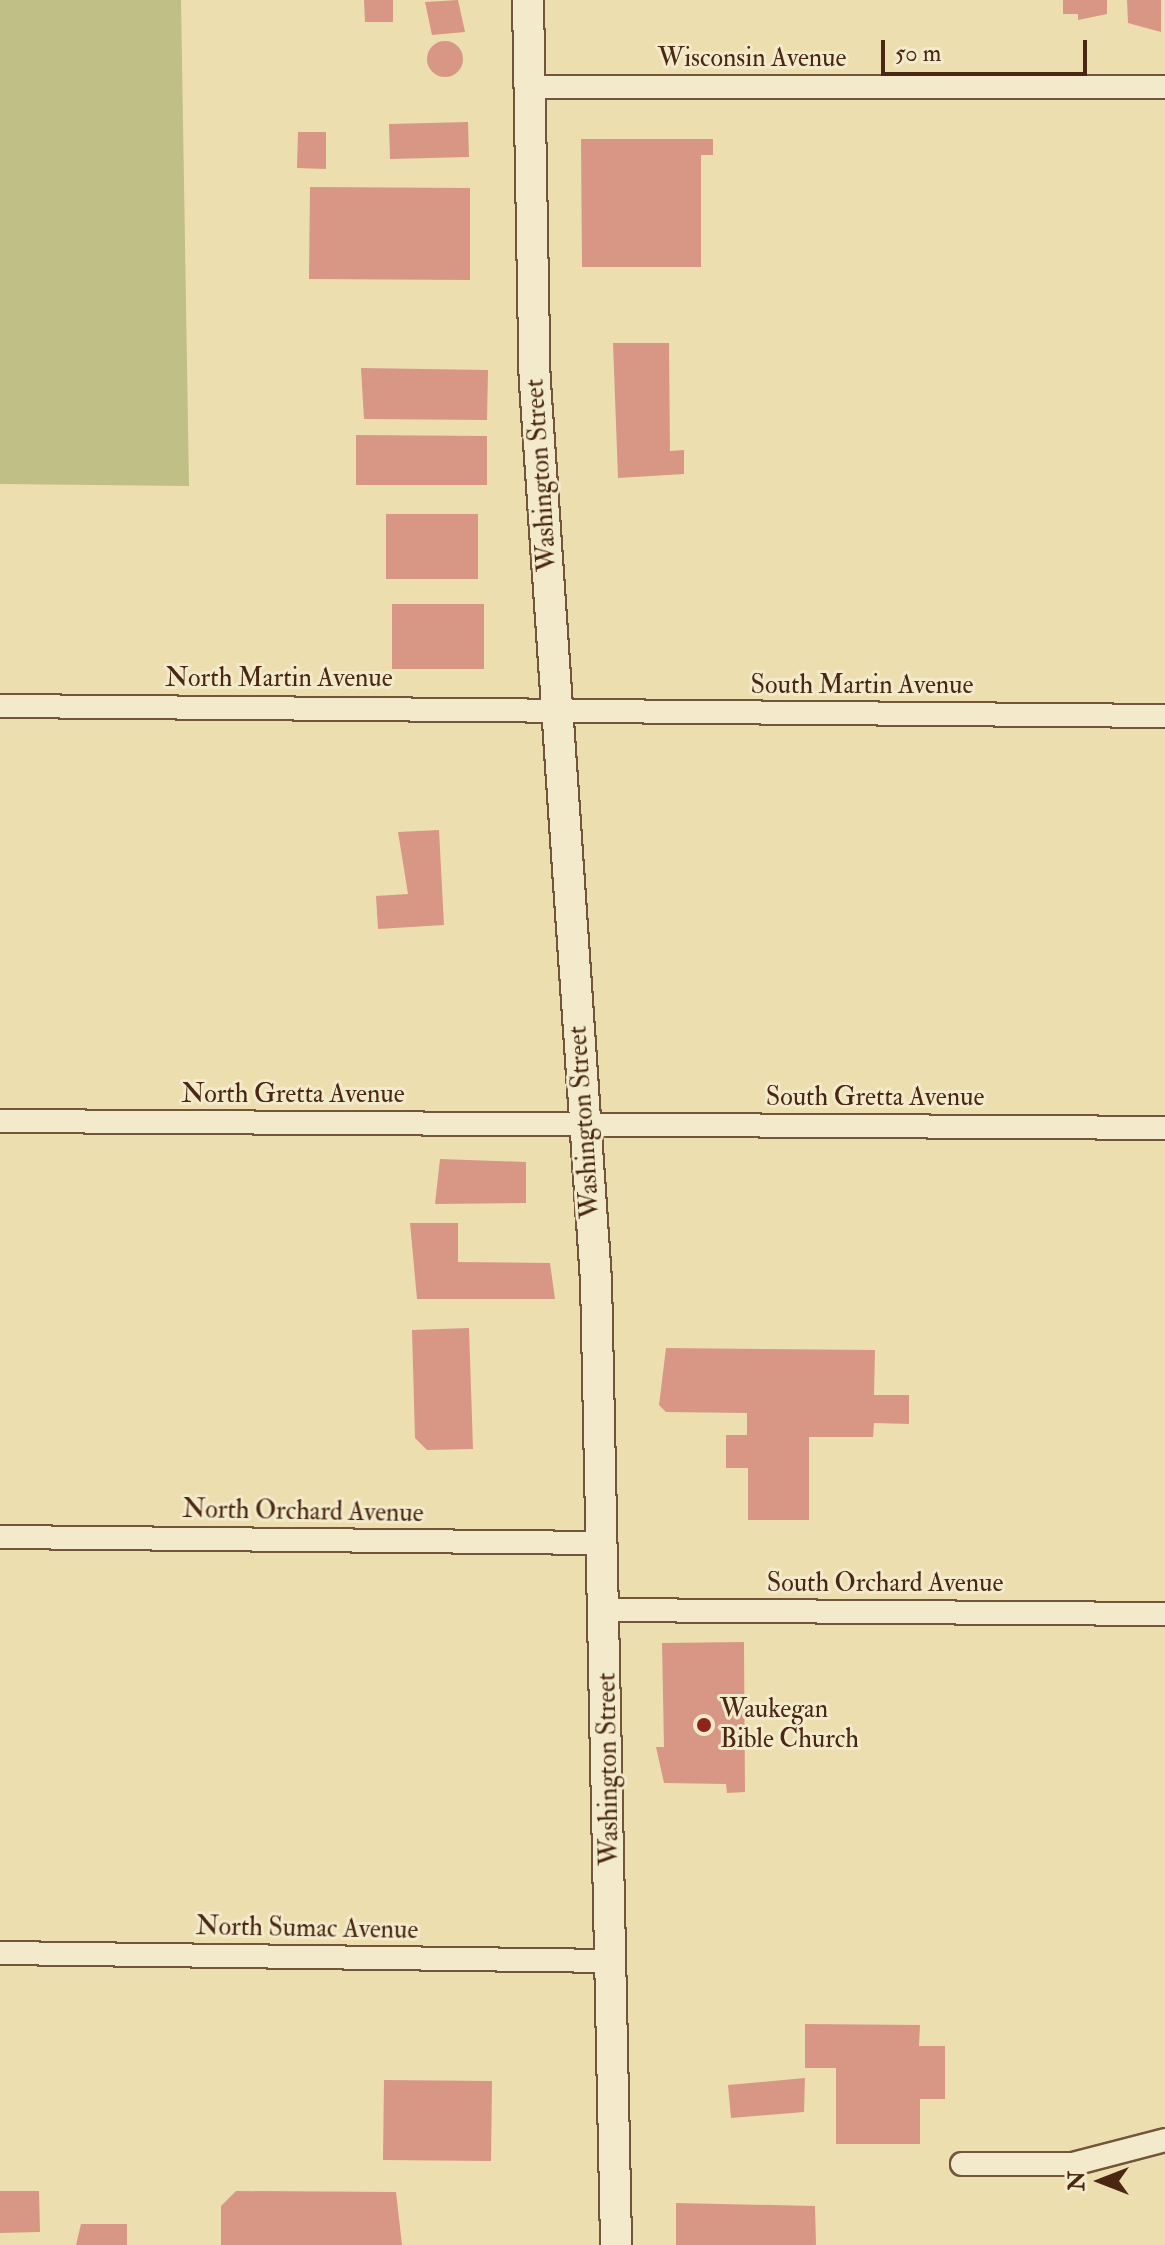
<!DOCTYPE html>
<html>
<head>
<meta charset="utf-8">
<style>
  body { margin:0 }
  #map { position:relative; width:1165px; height:2245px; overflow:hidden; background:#eddeb0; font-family:"IM FELL Double Pica",serif }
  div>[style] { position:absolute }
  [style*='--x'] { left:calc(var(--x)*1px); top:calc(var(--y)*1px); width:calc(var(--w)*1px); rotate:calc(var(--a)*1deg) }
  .green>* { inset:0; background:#bfbf86 }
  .building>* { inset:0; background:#d89785 }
  .round { border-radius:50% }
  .roads { filter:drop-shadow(2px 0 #72553a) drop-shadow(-2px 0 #72553a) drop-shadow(0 2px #72553a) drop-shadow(0 -2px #72553a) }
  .minor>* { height:22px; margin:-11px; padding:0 11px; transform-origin:11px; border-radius:11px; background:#f3eacc }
  .secondary>* { height:30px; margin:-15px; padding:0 15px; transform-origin:15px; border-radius:15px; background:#f3eacc }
  .dots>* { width:22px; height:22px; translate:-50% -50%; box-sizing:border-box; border:4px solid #f3eacc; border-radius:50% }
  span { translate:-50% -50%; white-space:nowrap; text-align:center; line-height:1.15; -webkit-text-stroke:6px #f3eacc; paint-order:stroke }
  .street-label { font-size:26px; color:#492712 }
  .poi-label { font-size:26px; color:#492712 }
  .left { translate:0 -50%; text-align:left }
  .north { position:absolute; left:1061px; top:2141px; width:80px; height:80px; -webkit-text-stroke:6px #f3eacc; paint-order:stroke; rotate:270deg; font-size:22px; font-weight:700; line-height:32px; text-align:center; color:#492712 }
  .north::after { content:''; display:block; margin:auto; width:28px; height:36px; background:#492712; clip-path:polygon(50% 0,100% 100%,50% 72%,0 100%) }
  .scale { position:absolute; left:881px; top:40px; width:206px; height:36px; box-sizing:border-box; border:4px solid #492712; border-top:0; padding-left:10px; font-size:24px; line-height:28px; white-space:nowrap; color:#492712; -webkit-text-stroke:6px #f3eacc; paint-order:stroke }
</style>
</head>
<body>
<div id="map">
  <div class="green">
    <div style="clip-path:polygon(0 0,181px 0,189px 486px,0 484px)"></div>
  </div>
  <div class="building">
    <div style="clip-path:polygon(364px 0,393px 0,393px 22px,365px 22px)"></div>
    <div style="clip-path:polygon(458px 0,465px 32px,432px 35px,425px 2px)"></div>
    <div style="clip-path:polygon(1063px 0,1107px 0,1107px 14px,1078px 20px,1078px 14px,1063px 14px)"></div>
    <div style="clip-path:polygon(1127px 0,1161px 0,1161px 32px,1128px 23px)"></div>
    <div class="round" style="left:427px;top:41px;width:36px;height:36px"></div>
    <div style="clip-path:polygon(468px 122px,469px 157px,390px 159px,389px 124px)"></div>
    <div style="clip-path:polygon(298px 132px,326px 132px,326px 169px,297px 168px)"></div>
    <div style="clip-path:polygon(581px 139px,713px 139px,713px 155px,701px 155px,701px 267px,582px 267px)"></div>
    <div style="clip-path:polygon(310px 187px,470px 188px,470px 280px,309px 279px)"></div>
    <div style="clip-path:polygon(613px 343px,669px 343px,670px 451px,684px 450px,684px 474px,618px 478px)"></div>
    <div style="clip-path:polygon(361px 368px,488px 370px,487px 420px,364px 419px)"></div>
    <div style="clip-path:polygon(356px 435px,487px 436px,487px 485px,356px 485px)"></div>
    <div style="clip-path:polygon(386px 514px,478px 514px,478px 579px,386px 579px)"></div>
    <div style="clip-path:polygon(392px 604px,484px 604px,484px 669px,392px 669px)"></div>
    <div style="clip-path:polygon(439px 830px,444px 925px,378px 929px,376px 896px,408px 894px,398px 832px)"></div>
    <div style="clip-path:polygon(440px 1159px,526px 1162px,526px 1203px,435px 1204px)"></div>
    <div style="clip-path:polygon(410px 1223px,458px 1223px,458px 1262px,550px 1263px,555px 1299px,417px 1299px)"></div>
    <div style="clip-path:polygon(469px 1328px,473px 1449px,427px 1450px,415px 1438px,412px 1330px)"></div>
    <div style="clip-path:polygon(666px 1348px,875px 1350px,874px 1395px,909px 1395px,909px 1424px,874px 1423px,873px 1437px,809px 1437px,809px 1520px,748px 1520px,748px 1468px,726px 1468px,726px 1435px,747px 1435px,747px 1413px,666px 1412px,659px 1405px)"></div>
    <div style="clip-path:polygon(744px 1642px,745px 1792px,727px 1793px,726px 1784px,664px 1783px,656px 1747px,664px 1747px,662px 1643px)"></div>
    <div style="clip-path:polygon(805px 2024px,920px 2025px,919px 2046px,945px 2046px,945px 2099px,920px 2099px,920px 2144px,836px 2144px,836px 2068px,805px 2068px)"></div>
    <div style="clip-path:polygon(805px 2078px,804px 2112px,731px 2118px,728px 2085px)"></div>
    <div style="clip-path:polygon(384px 2080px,492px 2081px,491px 2161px,383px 2160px)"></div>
    <div style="clip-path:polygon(0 2191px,39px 2191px,40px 2232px,0 2233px)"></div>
    <div style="clip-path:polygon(236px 2191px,396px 2192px,402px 2245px,221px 2245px,221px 2206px)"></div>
    <div style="clip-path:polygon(676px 2203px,815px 2206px,816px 2245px,676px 2245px)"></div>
    <div style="clip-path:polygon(81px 2224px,127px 2224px,127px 2245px,76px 2245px)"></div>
  </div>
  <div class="roads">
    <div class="minor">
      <div style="--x:530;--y:87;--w:635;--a:0"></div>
      <div style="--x:0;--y:706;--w:1165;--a:0.49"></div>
      <div style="--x:0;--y:1121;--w:1165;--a:0.34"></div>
      <div style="--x:0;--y:1537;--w:605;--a:0.57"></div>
      <div style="--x:605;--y:1610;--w:560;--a:0.41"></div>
      <div style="--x:0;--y:1953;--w:614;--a:0.75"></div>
      <div style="--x:962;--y:2164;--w:111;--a:0"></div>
      <div style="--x:1073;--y:2164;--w:95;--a:-14.6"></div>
    </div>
    <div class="secondary">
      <div style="--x:528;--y:0;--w:383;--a:89"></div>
      <div style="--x:535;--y:383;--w:898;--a:86.11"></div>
      <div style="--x:596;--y:1279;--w:966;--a:88.81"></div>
    </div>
  </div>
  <div class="dots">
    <div style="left:704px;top:1725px;background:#8f2418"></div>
  </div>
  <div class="street-label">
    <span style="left:752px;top:59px">Wisconsin Avenue</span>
    <span style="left:542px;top:475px;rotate:-94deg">Washington Street</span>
    <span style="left:279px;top:679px">North Martin Avenue</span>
    <span style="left:862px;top:686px">South Martin Avenue</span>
    <span style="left:293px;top:1095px">North Gretta Avenue</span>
    <span style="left:875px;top:1098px">South Gretta Avenue</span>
    <span style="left:585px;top:1122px;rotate:-94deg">Washington Street</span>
    <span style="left:303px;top:1512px;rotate:1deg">North Orchard Avenue</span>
    <span style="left:885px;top:1584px">South Orchard Avenue</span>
    <span style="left:609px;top:1769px;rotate:-91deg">Washington Street</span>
    <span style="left:307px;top:1929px;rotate:1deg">North Sumac Avenue</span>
  </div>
  <div class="poi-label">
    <span class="left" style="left:720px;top:1725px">Waukegan<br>Bible Church</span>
  </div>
  <div class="north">N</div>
  <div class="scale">50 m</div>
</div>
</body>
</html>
